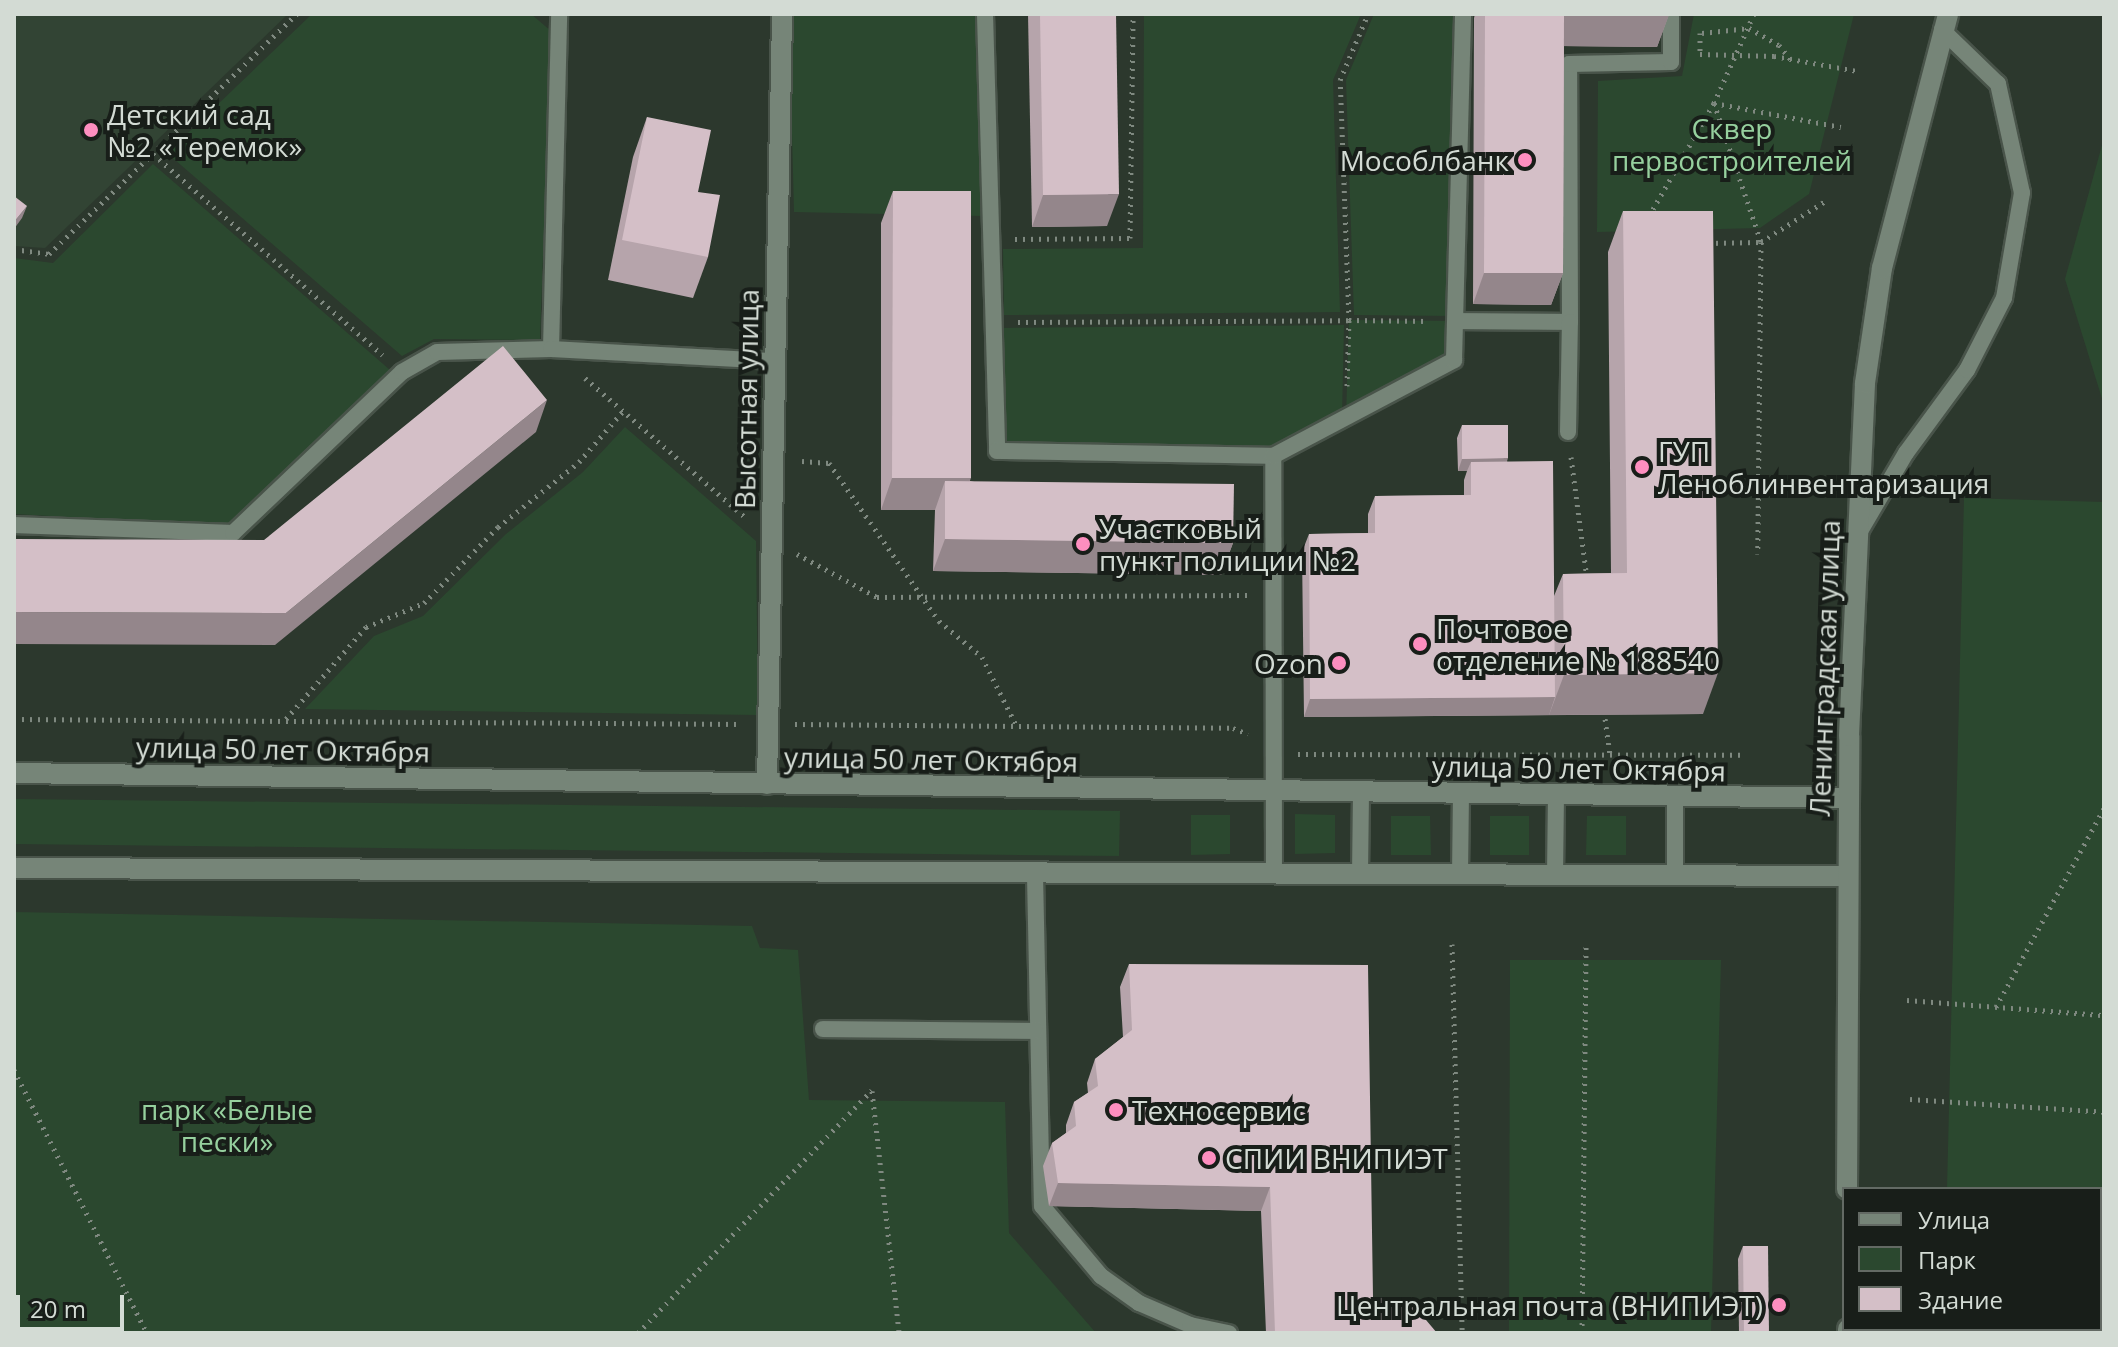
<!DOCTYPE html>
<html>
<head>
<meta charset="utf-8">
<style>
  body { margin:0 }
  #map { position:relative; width:2118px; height:1347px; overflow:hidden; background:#2c382d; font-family:"Open Sans",sans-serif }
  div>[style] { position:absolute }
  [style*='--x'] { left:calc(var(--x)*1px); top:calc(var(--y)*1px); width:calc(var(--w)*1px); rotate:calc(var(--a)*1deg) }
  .built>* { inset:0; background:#324434 }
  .green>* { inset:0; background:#2b482f }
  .path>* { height:5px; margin-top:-2.5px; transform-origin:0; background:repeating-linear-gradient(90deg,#7f8980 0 2px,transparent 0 8px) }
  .roads { filter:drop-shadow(2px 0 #49544a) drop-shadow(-2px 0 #49544a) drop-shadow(0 2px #49544a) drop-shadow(0 -2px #49544a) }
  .lane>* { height:16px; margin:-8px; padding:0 8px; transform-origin:8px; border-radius:8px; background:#768578 }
  .street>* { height:20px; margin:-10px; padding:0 10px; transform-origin:10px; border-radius:10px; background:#768578 }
  .secondary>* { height:20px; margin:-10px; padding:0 10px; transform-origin:10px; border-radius:10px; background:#768578 }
  .path-bridge>* { height:5px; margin-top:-2.5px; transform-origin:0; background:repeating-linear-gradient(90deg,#7f8980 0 2px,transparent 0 8px) }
  .wall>* { inset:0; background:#b6a4ab }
  .shaded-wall>* { inset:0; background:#94868b }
  .building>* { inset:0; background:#d4bfc7 }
  .dots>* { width:22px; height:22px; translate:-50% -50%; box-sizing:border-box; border:4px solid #181e19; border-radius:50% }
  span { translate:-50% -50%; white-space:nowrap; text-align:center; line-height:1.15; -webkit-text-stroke:8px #181e19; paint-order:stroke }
  .poi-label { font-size:28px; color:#d3dbd4 }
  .left { translate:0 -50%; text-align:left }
  .right { translate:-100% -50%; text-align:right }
  .park-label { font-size:28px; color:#96d09e }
  .street-label { font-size:28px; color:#d3dbd4 }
  .frame { position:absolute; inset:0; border:16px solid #d3dbd4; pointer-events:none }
  .legend { position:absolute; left:1842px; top:1187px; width:260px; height:144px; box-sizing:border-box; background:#181e19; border:2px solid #636a64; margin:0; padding:10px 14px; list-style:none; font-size:24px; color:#d3dbd4 }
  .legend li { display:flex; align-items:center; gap:16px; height:40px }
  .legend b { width:40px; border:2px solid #636a64 }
  .scale { position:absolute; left:16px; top:1295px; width:108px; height:36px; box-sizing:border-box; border:4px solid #d3dbd4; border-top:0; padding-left:10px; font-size:24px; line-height:28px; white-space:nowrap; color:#d3dbd4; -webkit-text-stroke:6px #181e19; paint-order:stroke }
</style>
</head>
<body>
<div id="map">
  <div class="built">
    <div style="clip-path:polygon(14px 14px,288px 14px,45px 248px,14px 246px)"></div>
  </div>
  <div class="green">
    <div style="clip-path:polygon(312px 14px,531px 14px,551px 31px,540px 340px,434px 339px,402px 356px,167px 153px)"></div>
    <div style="clip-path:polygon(789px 14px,978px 14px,982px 216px,794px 212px)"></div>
    <div style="clip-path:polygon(1144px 14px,1361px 14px,1333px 80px,1340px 312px,1004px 315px,1003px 249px,1143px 248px)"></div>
    <div style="clip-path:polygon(1374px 14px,1455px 14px,1454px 316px,1354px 315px,1346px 80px)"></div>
    <div style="clip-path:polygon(1694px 14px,1854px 14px,1809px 194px,1760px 228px,1597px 232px,1598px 81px,1682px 76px)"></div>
    <div style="clip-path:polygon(2104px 138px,2104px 405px,2065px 279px)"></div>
    <div style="clip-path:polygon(153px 164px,390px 370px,231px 526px,14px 514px,14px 258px,53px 263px)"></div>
    <div style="clip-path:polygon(1349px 320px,1458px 321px,1454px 360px,1346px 418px)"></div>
    <div style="clip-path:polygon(1344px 325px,1342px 416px,1273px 452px,1003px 446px,998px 328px)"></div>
    <div style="clip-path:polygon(625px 427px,756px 541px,758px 715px,305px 709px,374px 636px,423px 616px,506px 534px,583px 472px)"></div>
    <div style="clip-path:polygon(1964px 498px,2104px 502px,2104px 1283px,2100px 1189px,1947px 1189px)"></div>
    <div style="clip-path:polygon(14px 799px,1120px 811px,1119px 856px,14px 844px)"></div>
    <div style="clip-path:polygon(1295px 814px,1335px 815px,1335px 853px,1295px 854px)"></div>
    <div style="clip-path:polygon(1191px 815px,1230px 815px,1230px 854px,1191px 855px)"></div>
    <div style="clip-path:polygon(1391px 816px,1430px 816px,1431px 855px,1391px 855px)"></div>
    <div style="clip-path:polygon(1490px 816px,1529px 816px,1529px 855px,1490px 855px)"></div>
    <div style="clip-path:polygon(1587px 816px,1626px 816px,1626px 855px,1586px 855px)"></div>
    <div style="clip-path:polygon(14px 912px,752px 926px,760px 948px,798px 950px,809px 1100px,1005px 1102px,1009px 1233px,1096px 1333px,14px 1333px)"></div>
    <div style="clip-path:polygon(1510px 960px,1721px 960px,1711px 1333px,1509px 1333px)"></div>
  </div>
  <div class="path">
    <div style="--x:1754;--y:14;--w:98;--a:114.2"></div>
    <div style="--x:1714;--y:103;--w:147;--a:71.3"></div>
    <div style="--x:1761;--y:242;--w:312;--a:90.6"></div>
    <div style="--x:1700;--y:33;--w:20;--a:90"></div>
    <div style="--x:1702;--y:33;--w:47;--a:-6.1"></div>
    <div style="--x:1749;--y:28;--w:34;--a:30"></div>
    <div style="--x:1779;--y:45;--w:19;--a:51"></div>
    <div style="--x:1774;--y:56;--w:84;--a:10.2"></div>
    <div style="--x:153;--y:154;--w:305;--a:41.2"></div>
    <div style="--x:1649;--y:216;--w:130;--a:-60.1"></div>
    <div style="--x:1714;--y:103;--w:129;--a:10.7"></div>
    <div style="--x:1015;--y:239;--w:115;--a:-0.5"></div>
    <div style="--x:1130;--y:238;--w:224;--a:-89.2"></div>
    <div style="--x:1708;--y:243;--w:53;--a:-1.1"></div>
    <div style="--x:1761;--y:242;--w:78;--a:-32.5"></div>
    <div style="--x:14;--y:249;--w:35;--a:8"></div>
    <div style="--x:49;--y:254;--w:345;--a:-44.1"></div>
    <div style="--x:1018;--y:322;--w:331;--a:-0.3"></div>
    <div style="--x:1349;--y:320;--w:240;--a:-92.1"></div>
    <div style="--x:1340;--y:80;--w:72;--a:-67"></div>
    <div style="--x:585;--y:378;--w:211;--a:41"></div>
    <div style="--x:1347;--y:386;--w:66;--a:-88.3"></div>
    <div style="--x:1349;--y:320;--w:80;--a:0.7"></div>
    <div style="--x:1571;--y:457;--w:122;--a:82.5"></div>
    <div style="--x:802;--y:461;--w:27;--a:4"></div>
    <div style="--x:829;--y:463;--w:193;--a:55.2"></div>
    <div style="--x:939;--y:621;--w:56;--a:39.9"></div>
    <div style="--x:982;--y:657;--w:78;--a:63.4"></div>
    <div style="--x:797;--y:554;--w:91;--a:28.3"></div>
    <div style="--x:877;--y:597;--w:371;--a:-0.3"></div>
    <div style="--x:1604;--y:711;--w:44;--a:82.2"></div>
    <div style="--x:14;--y:719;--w:727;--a:0.39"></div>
    <div style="--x:286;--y:719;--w:122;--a:-49"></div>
    <div style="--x:366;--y:627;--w:63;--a:-22.5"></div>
    <div style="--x:424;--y:603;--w:106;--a:-45.8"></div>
    <div style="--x:498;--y:527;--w:104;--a:-38.7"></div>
    <div style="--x:579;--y:462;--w:67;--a:-49.2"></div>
    <div style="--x:795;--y:724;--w:438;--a:0.5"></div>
    <div style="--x:1233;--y:728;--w:16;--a:22"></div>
    <div style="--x:1298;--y:754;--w:448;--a:0.1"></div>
    <div style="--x:1452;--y:944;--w:389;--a:88.5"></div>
    <div style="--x:1907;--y:1000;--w:198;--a:4.4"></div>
    <div style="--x:1996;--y:1007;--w:226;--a:-61.5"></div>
    <div style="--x:14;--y:1070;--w:295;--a:63.2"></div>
    <div style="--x:872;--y:1091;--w:244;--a:83.6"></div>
    <div style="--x:1910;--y:1099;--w:194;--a:3.8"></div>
    <div style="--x:638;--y:1333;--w:337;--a:-46.1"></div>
    <div style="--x:1582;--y:1333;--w:388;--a:-89.4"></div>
    <div style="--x:1595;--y:1333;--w:90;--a:0"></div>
  </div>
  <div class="roads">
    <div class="lane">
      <div style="--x:985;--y:14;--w:437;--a:88.4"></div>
      <div style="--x:997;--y:451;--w:276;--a:1"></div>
      <div style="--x:1458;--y:321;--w:112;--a:0.5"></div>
      <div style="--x:1570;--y:322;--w:258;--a:-90.2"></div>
      <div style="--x:1569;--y:64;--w:102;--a:-1.1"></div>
      <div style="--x:1671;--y:62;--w:48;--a:-90"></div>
      <div style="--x:551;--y:349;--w:335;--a:-88.6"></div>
      <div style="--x:1568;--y:432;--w:110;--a:-89"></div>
      <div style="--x:14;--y:525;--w:219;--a:2.1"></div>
      <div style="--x:233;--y:533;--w:233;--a:-43.6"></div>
      <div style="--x:402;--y:372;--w:40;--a:-29.7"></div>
      <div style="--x:437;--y:352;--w:114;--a:-1.5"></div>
      <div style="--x:551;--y:349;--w:224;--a:3.1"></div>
      <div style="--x:1859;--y:533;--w:93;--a:-59.6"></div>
      <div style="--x:1906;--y:453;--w:103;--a:-53.7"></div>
      <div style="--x:1967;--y:370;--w:81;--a:-62.8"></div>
      <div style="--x:2004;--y:298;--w:107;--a:-80.3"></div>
      <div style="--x:2022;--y:193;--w:112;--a:-102.4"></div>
      <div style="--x:1998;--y:84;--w:78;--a:-136"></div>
      <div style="--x:1675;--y:797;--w:80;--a:90"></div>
      <div style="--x:1035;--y:875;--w:331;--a:88.8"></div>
      <div style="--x:1042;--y:1206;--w:92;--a:49.9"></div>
      <div style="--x:1101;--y:1276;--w:47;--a:35.4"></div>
      <div style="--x:1139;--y:1303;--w:56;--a:23.3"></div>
      <div style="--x:1190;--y:1325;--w:40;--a:12"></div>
      <div style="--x:1274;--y:875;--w:419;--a:-90.1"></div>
      <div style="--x:1273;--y:456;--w:205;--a:-27.9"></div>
      <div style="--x:1454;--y:360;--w:346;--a:-88.5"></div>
      <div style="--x:1360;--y:875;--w:82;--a:-89.3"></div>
      <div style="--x:1460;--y:875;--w:82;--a:-89.3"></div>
      <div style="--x:1555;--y:876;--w:81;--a:-89.3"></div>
      <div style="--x:823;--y:1029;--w:212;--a:0.5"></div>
    </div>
    <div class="street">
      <div style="--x:767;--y:784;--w:770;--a:-88.88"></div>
    </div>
    <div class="secondary">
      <div style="--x:14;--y:773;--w:1834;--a:0.78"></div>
      <div style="--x:14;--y:868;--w:1834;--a:0.25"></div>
      <div style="--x:1847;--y:1189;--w:453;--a:-89.7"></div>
      <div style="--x:1849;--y:736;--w:353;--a:-87.4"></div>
      <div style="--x:1865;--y:383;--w:116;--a:-81.6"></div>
      <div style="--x:1882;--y:268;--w:262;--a:-75.4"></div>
      <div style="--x:1848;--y:1329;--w:4;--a:90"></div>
    </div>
  </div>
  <div class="path-bridge">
    <div style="--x:1700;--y:54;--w:74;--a:1.5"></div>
  </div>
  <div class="wall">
    <div style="clip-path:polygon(1028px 14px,1116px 14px,1107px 226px,1032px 227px)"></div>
    <div style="clip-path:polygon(1475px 14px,1669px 14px,1657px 47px,1564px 46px,1563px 273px,1551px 305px,1473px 304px,1474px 18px)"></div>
    <div style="clip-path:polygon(647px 117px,698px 192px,708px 257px,693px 298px,608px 280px,633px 157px)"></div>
    <div style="clip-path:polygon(893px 191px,970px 481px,1233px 543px,1221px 575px,933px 571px,935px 510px,881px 510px,881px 223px)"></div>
    <div style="clip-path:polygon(1623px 211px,1703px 714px,1304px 717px,1302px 552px,1309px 534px,1368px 533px,1368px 514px,1375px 496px,1464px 495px,1464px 480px,1467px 471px,1458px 471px,1457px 438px,1462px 425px,1507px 461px,1554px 596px,1563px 574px,1611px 573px,1608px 252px)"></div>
    <div style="clip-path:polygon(1129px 964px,1373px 1297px,1437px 1333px,1266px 1333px,1261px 1211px,1049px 1206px,1043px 1166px,1052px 1143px,1066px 1133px,1066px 1125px,1074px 1102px,1088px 1093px,1087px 1083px,1095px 1059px,1123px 1037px,1120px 987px)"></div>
    <div style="clip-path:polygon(1743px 1246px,1769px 1333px,1739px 1333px,1738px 1259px)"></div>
  </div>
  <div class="shaded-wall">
    <div style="clip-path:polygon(1564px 14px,1669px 15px,1657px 47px,1553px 46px)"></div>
    <div style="clip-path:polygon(1119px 194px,1107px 226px,1032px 227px,1043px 195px)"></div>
    <div style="clip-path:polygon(27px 206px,22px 218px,14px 229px,14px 222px)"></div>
    <div style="clip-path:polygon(1484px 273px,1563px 273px,1551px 305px,1473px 304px)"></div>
    <div style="clip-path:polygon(547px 400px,536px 432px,275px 645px,14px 644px,14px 612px,286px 613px)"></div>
    <div style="clip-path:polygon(1508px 458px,1504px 471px,1471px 462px,1467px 471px,1458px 471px,1462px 459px)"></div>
    <div style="clip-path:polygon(892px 478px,971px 478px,959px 510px,945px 481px,935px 510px,881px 510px)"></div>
    <div style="clip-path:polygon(945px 539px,1233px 543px,1221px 575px,933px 571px)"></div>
    <div style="clip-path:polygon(1718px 673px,1703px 714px,1549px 715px,1564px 675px)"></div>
    <div style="clip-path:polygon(1555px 697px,1549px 715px,1304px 717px,1310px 699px)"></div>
    <div style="clip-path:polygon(1058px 1183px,1270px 1187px,1261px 1211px,1049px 1206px)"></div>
  </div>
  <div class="building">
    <div style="clip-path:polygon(1040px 14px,1116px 14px,1119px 194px,1043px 195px)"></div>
    <div style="clip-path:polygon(1485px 14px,1564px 14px,1563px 273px,1484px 273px)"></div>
    <div style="clip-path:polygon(1569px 14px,1669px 14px,1669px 15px)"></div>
    <div style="clip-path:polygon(647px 117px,711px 130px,698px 192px,720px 195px,708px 257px,622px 240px)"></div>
    <div style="clip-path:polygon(893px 191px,971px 191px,971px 478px,892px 478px)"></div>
    <div style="clip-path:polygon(14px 196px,27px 206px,14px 222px)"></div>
    <div style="clip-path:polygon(1623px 211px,1713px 211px,1718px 673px,1564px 675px,1563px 574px,1627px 573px)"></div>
    <div style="clip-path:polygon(503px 346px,547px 400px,286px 613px,14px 612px,14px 539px,264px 540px)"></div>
    <div style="clip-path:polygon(1462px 425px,1508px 425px,1508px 458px,1462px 459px)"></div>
    <div style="clip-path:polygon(1553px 461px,1555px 697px,1310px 699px,1309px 534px,1375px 533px,1375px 496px,1471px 495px,1471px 462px)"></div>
    <div style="clip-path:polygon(945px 481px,1234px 484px,1233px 543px,945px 539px)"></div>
    <div style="clip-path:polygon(1129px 964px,1368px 965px,1373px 1297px,1410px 1301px,1437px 1333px,1275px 1333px,1270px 1187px,1058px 1183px,1052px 1143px,1076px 1126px,1074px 1102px,1098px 1086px,1095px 1059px,1132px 1030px)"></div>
    <div style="clip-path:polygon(1743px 1246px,1768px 1246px,1769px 1333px,1744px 1333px)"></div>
  </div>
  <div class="dots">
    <div style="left:91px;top:130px;background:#fd8ebf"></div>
    <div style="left:1525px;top:160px;background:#fd8ebf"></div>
    <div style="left:1642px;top:467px;background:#fd8ebf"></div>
    <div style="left:1083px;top:544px;background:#fd8ebf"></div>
    <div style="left:1420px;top:644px;background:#fd8ebf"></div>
    <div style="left:1339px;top:663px;background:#fd8ebf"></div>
    <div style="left:1116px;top:1110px;background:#fd8ebf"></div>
    <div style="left:1209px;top:1158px;background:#fd8ebf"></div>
    <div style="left:1779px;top:1305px;background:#fd8ebf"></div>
  </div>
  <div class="poi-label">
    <span class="left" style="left:107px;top:130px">Детский сад<br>№2 «Теремок»</span>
    <span class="right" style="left:1509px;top:160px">Мособлбанк</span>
    <span class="left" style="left:1658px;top:467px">ГУП<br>Леноблинвентаризация</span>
    <span class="left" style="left:1099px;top:544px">Участковый<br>пункт полиции №2</span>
    <span class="left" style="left:1436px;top:644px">Почтовое<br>отделение № 188540</span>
    <span class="right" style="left:1323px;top:663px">Ozon</span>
    <span class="left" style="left:1132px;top:1110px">Техносервис</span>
    <span class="left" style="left:1225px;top:1158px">СПИИ ВНИПИЭТ</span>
    <span class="right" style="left:1763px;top:1305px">Центральная почта (ВНИПИЭТ)</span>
  </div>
  <div class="park-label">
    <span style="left:1732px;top:144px">Сквер<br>первостроителей</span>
    <span style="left:227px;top:1125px">парк «Белые<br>пески»</span>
  </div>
  <div class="street-label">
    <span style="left:746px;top:399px;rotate:-89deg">Высотная улица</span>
    <span style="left:1824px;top:668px;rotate:-88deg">Ленинградская улица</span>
    <span style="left:283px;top:749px;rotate:1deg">улица 50 лет Октября</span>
    <span style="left:931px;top:759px;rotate:1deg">улица 50 лет Октября</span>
    <span style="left:1579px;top:768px;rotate:1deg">улица 50 лет Октября</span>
  </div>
  <div class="frame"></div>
  <ul class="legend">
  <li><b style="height:10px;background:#768578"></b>Улица</li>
  <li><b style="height:22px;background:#2b482f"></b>Парк</li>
  <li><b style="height:22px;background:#d4bfc7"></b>Здание</li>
  </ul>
  <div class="scale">20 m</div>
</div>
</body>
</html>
